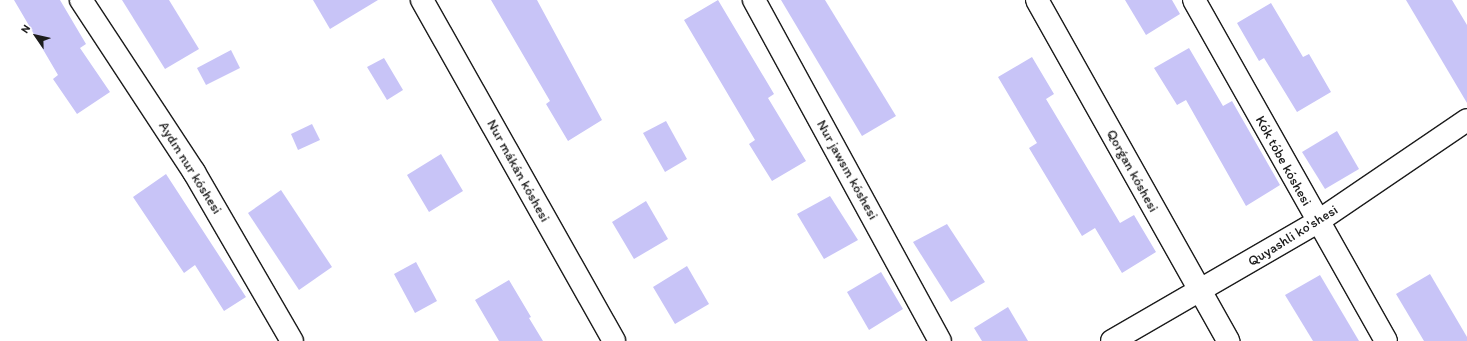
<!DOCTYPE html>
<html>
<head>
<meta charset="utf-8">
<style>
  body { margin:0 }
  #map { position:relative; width:1467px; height:341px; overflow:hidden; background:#fff; font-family:Itim,sans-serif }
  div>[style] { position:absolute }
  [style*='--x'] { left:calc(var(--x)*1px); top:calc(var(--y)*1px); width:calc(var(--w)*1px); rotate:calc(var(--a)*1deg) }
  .building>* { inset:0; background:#c8c4f7 }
  .roads { filter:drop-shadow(1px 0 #1c1c1c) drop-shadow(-1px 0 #1c1c1c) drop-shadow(0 1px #1c1c1c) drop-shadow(0 -1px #1c1c1c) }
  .street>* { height:22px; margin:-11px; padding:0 11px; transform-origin:11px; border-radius:11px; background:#fff }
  span { translate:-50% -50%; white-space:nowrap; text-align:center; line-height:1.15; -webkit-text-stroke:3.5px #fff; paint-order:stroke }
  .street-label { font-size:14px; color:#1c1c1c }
  .north { position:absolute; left:16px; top:16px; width:40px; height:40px; -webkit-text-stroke:3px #fff; paint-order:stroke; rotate:304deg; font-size:11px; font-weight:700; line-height:16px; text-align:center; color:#1c1c1c }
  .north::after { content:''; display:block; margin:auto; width:14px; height:18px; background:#1c1c1c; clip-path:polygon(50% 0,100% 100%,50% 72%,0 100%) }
</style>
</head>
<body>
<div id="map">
  <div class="building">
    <div style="clip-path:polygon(14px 0,60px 0,86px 44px,80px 48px,110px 92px,77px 114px,53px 79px,58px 75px)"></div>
    <div style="clip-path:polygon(122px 0,169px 0,199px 49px,165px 69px)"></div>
    <div style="clip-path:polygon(313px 0,378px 0,330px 29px)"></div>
    <div style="clip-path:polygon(491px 0,537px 0,602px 120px,568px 141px,546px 104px,550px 101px)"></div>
    <div style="clip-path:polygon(718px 0,774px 94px,768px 98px,806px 161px,772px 181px,749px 144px,755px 140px,684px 20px)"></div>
    <div style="clip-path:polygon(781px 0,825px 0,896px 116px,862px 136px)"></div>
    <div style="clip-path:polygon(1125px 0,1172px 0,1180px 14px,1146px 35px)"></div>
    <div style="clip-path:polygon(1406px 0,1452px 0,1467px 25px,1467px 103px)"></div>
    <div style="clip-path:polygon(1271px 3px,1303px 57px,1309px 54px,1331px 92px,1297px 112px,1264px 58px,1259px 61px,1237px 23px)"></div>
    <div style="clip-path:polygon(1189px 48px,1223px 106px,1232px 101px,1280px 185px,1246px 206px,1186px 100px,1177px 105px,1154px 68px)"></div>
    <div style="clip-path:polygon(231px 50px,240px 68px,206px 85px,197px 68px)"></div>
    <div style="clip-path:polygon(1032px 57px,1054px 94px,1046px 99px,1120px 223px,1134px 215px,1156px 252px,1122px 273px,1095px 228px,1082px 236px,1029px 148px,1037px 143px,998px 77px)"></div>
    <div style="clip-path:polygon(384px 58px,403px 90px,387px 100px,367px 67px)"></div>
    <div style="clip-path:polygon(666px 121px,687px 159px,665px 172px,643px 133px)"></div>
    <div style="clip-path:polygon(312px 124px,320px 140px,298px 150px,291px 134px)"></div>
    <div style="clip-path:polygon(1337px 131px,1359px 169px,1325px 189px,1302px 152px)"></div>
    <div style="clip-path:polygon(441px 154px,463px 191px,429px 212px,407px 175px)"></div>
    <div style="clip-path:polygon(166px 174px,246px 297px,224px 311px,195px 265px,184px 273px,133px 197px)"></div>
    <div style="clip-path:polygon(281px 190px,332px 267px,299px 290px,248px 213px)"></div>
    <div style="clip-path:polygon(830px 196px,858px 240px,824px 259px,797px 214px)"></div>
    <div style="clip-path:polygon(646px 201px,668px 239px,634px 259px,612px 222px)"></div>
    <div style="clip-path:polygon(947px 224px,985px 282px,951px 302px,913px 242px)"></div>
    <div style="clip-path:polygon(416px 262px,437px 301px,415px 313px,394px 274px)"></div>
    <div style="clip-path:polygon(687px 266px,709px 304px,675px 324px,653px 287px)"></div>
    <div style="clip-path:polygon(881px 272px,903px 309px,869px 330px,847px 292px)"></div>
    <div style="clip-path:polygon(1430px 274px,1467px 337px,1467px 341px,1424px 341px,1396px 294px)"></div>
    <div style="clip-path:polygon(1320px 275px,1359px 341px,1313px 341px,1285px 295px)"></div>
    <div style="clip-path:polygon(509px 280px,531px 317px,529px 318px,543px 341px,499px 341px,475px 300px)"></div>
    <div style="clip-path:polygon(1008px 307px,1028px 341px,982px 341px,974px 328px)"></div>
  </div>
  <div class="roads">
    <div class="street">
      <div style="--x:81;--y:0;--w:206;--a:56.7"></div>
      <div style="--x:194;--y:172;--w:195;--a:59.9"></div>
      <div style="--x:422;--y:0;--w:391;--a:60.6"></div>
      <div style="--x:754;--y:0;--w:388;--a:61.4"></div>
      <div style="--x:1037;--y:0;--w:391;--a:60.7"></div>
      <div style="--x:1194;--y:0;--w:391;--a:60.6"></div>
      <div style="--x:1112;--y:341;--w:237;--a:-30.1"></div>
      <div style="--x:1317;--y:222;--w:181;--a:-34.2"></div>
    </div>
  </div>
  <div class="street-label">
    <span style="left:1283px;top:161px;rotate:61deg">Kók tóbe kóshesi</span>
    <span style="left:190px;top:168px;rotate:58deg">Aydın nur kóshesi</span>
    <span style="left:847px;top:170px;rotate:61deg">Nur jawsın kóshesi</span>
    <span style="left:518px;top:171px;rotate:61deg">Nur mákán kóshesi</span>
    <span style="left:1132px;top:171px;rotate:61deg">Qorǵan kóshesi</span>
    <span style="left:1293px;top:236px;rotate:-32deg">Quyashli ko'shesi</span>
  </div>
  <div class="north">N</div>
</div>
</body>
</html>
